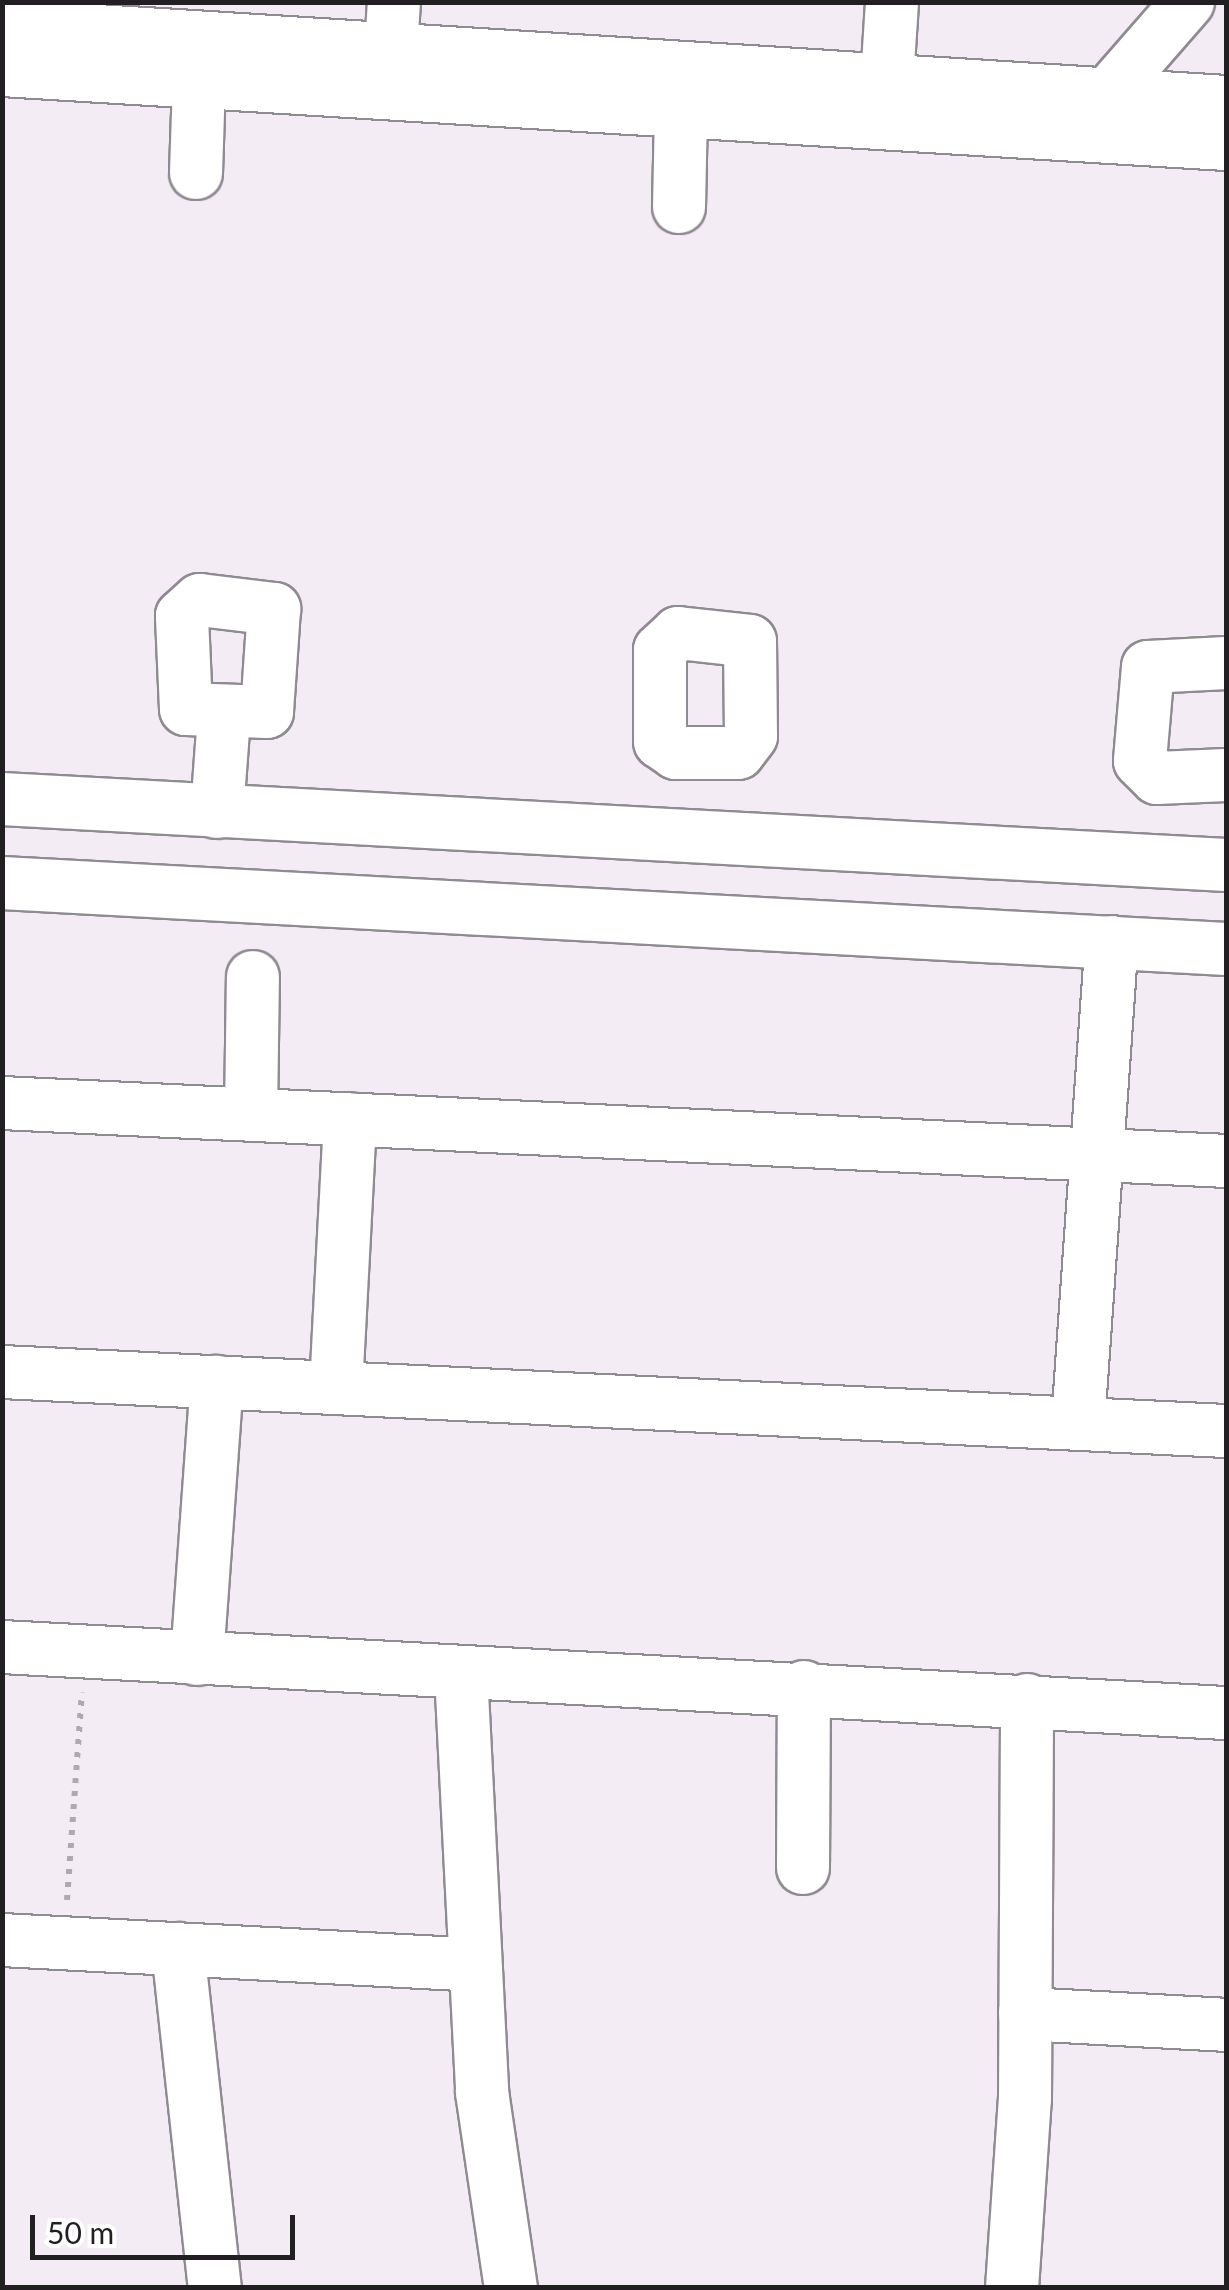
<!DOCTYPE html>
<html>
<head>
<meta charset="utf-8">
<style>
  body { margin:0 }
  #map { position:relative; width:1229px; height:2290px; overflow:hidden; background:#f3ecf4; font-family:Lato,sans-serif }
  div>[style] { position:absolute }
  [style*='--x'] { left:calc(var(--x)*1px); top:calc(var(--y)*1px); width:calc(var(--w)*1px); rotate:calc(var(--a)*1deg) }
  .path>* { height:6px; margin-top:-3px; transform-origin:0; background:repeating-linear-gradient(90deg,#aea9af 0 5px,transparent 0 13px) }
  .roads { filter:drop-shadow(2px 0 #908a92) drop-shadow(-2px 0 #908a92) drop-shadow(0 2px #908a92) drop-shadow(0 -2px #908a92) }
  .minor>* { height:52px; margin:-26px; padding:0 26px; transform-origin:26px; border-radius:26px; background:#fff }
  span { translate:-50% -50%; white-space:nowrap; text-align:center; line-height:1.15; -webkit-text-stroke:9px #fff; paint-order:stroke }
  .frame { position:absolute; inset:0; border:5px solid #221f22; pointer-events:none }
  .scale { position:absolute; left:30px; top:2215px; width:265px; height:45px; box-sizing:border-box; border:5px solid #221f22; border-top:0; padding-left:12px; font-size:30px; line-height:35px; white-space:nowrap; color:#221f22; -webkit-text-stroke:8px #fff; paint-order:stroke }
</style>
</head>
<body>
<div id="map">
  <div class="path">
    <div style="--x:67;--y:1900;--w:208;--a:-85.9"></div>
  </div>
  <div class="roads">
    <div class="minor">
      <div style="--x:2;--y:25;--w:1226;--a:3.6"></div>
      <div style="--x:391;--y:48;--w:46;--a:-86.3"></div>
      <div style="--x:2;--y:70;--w:1226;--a:3.46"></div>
      <div style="--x:887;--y:80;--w:78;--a:-86.3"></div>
      <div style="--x:1107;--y:95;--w:123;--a:-48.9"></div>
      <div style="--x:196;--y:173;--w:91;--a:-88.1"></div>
      <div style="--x:679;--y:207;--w:98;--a:-88.8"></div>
      <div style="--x:200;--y:600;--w:75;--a:6.9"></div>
      <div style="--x:274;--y:609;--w:103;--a:93.9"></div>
      <div style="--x:267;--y:712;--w:81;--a:-177.9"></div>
      <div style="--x:186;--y:709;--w:93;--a:-92.5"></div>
      <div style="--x:182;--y:616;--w:24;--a:-42"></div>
      <div style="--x:678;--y:633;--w:72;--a:6.3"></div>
      <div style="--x:750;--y:641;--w:95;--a:89.4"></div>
      <div style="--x:751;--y:736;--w:21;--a:127"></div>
      <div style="--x:738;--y:753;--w:62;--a:180"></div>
      <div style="--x:676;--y:753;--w:19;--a:-145"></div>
      <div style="--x:660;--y:742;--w:92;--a:-90"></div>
      <div style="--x:660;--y:650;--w:25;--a:-43"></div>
      <div style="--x:1226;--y:663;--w:78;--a:177.1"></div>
      <div style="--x:1148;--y:667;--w:94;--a:94.9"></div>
      <div style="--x:1140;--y:761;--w:24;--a:45"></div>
      <div style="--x:1157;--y:778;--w:69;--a:-2.5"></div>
      <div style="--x:2;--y:799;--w:1226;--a:3.09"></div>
      <div style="--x:217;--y:812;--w:96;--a:-85.8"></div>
      <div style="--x:2;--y:883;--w:1226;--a:3.09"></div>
      <div style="--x:2;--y:1103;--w:1225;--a:2.71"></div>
      <div style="--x:251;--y:1115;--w:138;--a:-89.2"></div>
      <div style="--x:2;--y:1372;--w:1225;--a:2.76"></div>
      <div style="--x:336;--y:1388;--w:269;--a:-87"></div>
      <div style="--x:1078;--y:1423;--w:482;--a:-86"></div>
      <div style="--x:2;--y:1647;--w:1226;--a:3.09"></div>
      <div style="--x:197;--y:1659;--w:278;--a:-85.9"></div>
      <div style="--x:461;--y:1673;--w:420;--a:87.1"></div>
      <div style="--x:482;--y:2092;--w:198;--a:81.6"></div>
      <div style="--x:803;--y:1868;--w:181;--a:-89.7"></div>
      <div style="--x:2;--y:1940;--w:473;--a:3"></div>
      <div style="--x:178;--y:1949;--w:341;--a:83.8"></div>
      <div style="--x:1025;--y:2014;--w:201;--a:3.1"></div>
      <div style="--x:1012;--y:2288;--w:189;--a:-86.1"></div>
      <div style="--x:1025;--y:2099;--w:399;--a:-89.7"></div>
    </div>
  </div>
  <div class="frame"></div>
  <div class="scale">50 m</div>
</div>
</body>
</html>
